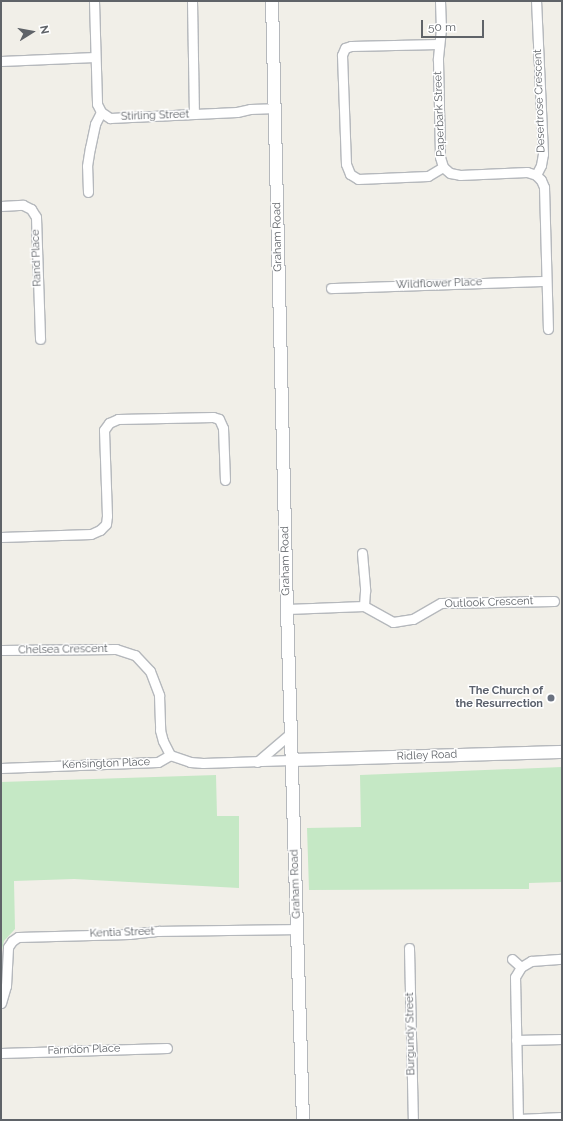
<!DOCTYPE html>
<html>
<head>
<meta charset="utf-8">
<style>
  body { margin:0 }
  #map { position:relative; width:563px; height:1121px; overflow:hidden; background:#f1efe8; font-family:Raleway,sans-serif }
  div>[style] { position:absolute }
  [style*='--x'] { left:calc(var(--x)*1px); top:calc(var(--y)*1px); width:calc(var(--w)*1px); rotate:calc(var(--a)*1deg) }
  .green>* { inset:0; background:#c5e8c5 }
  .roads { filter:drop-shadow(1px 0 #b5b8bc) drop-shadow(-1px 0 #b5b8bc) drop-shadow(0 1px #b5b8bc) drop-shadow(0 -1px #b5b8bc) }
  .minor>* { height:9px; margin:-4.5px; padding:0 4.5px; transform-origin:4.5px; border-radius:4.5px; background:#fff }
  .tertiary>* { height:12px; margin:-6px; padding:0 6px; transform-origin:6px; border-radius:6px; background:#fff }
  .dots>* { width:11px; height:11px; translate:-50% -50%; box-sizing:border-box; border:2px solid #fff; border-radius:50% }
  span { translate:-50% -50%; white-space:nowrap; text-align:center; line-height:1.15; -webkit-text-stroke:3px #fff; paint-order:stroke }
  .street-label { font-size:11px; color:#5f6368 }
  .worship-label { font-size:11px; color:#5b616d; font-weight:700 }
  .right { translate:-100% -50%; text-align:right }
  .frame { position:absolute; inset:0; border:2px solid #5f6368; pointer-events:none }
  .north { position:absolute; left:12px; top:12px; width:40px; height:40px; -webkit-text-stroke:3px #fff; paint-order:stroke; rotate:79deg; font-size:11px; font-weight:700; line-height:16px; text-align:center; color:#5f6368 }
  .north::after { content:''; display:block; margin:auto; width:14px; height:18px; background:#5f6368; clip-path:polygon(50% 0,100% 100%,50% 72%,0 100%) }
  .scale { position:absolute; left:421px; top:20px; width:63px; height:18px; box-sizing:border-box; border:2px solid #5f6368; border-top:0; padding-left:5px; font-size:12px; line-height:14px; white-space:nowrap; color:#5f6368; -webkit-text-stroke:3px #fff; paint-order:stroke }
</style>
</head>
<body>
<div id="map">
  <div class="green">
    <div style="clip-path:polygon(562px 767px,562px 882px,529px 883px,529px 889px,309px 890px,307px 828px,361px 827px,360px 775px)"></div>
    <div style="clip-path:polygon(216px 775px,217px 816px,239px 816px,239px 888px,74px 879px,14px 881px,15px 929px,4px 941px,1px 955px,1px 782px)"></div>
  </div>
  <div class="roads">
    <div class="minor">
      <div style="--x:94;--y:1;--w:103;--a:88.3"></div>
      <div style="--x:97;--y:104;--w:9;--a:63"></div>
      <div style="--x:101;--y:112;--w:11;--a:34"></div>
      <div style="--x:110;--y:118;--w:127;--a:-2.7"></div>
      <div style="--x:237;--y:112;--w:13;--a:-13"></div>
      <div style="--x:250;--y:109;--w:25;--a:-2"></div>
      <div style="--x:192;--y:1;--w:113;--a:89"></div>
      <div style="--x:440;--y:1;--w:28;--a:88"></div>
      <div style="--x:441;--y:29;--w:31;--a:96"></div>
      <div style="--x:438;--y:60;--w:97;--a:88.8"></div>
      <div style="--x:440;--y:157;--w:10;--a:73"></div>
      <div style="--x:443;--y:167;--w:9;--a:41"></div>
      <div style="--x:450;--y:173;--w:10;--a:11"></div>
      <div style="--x:460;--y:175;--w:67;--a:-2.6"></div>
      <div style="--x:527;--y:172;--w:9;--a:18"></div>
      <div style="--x:536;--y:175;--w:7;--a:45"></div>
      <div style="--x:541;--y:180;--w:8;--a:67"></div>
      <div style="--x:544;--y:187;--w:142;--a:88.4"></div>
      <div style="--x:438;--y:44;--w:87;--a:178.7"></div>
      <div style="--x:351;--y:46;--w:6;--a:162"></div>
      <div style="--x:345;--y:48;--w:8;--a:113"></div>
      <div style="--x:342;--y:55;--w:109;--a:87.9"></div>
      <div style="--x:346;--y:164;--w:11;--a:68"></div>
      <div style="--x:350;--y:174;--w:9;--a:32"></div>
      <div style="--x:358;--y:179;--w:70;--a:-2.5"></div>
      <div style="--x:428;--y:176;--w:17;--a:-31"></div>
      <div style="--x:1;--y:61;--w:94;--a:-2.4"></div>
      <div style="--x:536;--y:175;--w:11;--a:-63"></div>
      <div style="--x:541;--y:165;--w:11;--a:-80"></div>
      <div style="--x:543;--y:154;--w:153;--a:-92.6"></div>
      <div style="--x:88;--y:192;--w:26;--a:-92"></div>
      <div style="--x:87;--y:166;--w:18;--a:-81"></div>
      <div style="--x:90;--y:148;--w:25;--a:-78"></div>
      <div style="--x:95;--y:124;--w:13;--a:-63"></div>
      <div style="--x:1;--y:206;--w:22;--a:-3"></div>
      <div style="--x:23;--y:205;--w:9;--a:27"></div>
      <div style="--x:31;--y:209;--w:9;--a:58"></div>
      <div style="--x:36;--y:217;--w:122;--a:88.1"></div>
      <div style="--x:331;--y:288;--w:215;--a:-1.9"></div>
      <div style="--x:1;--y:537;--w:90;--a:-1.9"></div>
      <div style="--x:91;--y:534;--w:10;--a:-24"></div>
      <div style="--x:100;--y:530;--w:8;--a:-45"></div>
      <div style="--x:106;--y:524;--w:8;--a:-83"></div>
      <div style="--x:107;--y:516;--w:86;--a:-92"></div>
      <div style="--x:104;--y:430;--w:9;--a:-54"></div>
      <div style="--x:109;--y:423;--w:10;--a:-24"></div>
      <div style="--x:118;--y:419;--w:95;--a:-1.2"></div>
      <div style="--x:213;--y:417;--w:6;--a:18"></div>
      <div style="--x:219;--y:419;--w:10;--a:66"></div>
      <div style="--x:223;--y:428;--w:52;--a:87.8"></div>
      <div style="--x:362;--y:553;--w:38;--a:85"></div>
      <div style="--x:365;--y:591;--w:15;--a:94"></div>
      <div style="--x:287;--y:609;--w:77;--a:-2.2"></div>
      <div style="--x:364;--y:606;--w:33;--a:29"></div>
      <div style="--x:393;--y:622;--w:20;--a:-9"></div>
      <div style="--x:413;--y:619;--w:32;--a:-30"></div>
      <div style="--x:441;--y:603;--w:113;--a:-1"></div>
      <div style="--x:1;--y:650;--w:115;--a:-0.5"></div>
      <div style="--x:116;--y:649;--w:20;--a:18"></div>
      <div style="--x:135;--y:655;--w:22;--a:47"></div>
      <div style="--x:150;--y:671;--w:26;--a:69"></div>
      <div style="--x:159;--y:695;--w:35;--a:88"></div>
      <div style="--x:160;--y:730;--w:11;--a:75"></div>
      <div style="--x:163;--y:741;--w:16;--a:63"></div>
      <div style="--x:257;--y:762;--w:45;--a:-40.5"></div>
      <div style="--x:1;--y:768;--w:157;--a:-2.2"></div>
      <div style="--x:158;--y:762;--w:14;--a:-30"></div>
      <div style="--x:170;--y:755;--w:21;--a:19"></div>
      <div style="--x:190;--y:762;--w:13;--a:4"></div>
      <div style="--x:203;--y:763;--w:88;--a:-2"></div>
      <div style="--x:409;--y:948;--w:172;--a:88.7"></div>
      <div style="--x:512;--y:959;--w:12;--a:42"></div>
      <div style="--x:1;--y:1003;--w:18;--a:-74"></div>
      <div style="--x:6;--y:986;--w:39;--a:-87"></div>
      <div style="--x:8;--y:947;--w:7;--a:-56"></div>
      <div style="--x:12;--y:941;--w:7;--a:-34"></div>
      <div style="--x:18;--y:937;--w:111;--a:-1.5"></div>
      <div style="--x:129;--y:934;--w:30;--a:-6"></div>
      <div style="--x:159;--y:931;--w:138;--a:-0.8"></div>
      <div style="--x:516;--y:1040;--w:46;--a:-1.2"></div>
      <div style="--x:1;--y:1053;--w:166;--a:-1.7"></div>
      <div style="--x:518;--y:1119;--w:44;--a:-2.6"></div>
      <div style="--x:518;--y:1120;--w:143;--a:-91.2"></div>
      <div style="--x:515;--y:977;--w:12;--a:-59"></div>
      <div style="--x:521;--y:967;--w:12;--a:-31"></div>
      <div style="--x:531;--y:961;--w:31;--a:-4"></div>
    </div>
    <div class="tertiary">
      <div style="--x:272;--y:1;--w:608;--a:88.59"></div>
      <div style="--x:287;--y:609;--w:511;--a:88.21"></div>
      <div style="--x:291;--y:760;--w:271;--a:-1.7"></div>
    </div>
  </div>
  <div class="dots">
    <div style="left:551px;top:698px;background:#6b7280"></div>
  </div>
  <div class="street-label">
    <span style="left:540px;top:101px;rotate:-92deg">Desertrose Crescent</span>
    <span style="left:440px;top:114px;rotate:-92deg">Paperbark Street</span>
    <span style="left:155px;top:116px;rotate:-2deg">Stirling Street</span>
    <span style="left:278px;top:237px;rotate:-91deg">Graham Road</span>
    <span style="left:37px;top:258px;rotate:-92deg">Rand Place</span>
    <span style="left:439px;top:284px;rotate:-2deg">Wildflower Place</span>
    <span style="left:286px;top:561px;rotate:-91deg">Graham Road</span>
    <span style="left:489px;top:603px;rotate:-2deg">Outlook Crescent</span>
    <span style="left:63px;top:650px;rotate:-1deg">Chelsea Crescent</span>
    <span style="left:427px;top:756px;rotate:-2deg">Ridley Road</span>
    <span style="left:106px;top:764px;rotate:-2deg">Kensington Place</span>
    <span style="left:296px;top:884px;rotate:-92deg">Graham Road</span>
    <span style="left:122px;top:933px;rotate:-2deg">Kentia Street</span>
    <span style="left:411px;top:1034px;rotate:-91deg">Burgundy Street</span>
    <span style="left:84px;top:1050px;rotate:-2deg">Farndon Place</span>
  </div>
  <div class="worship-label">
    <span class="right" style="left:543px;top:698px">The Church of<br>the Resurrection</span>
  </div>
  <div class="frame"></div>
  <div class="north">N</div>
  <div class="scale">50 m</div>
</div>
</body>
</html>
